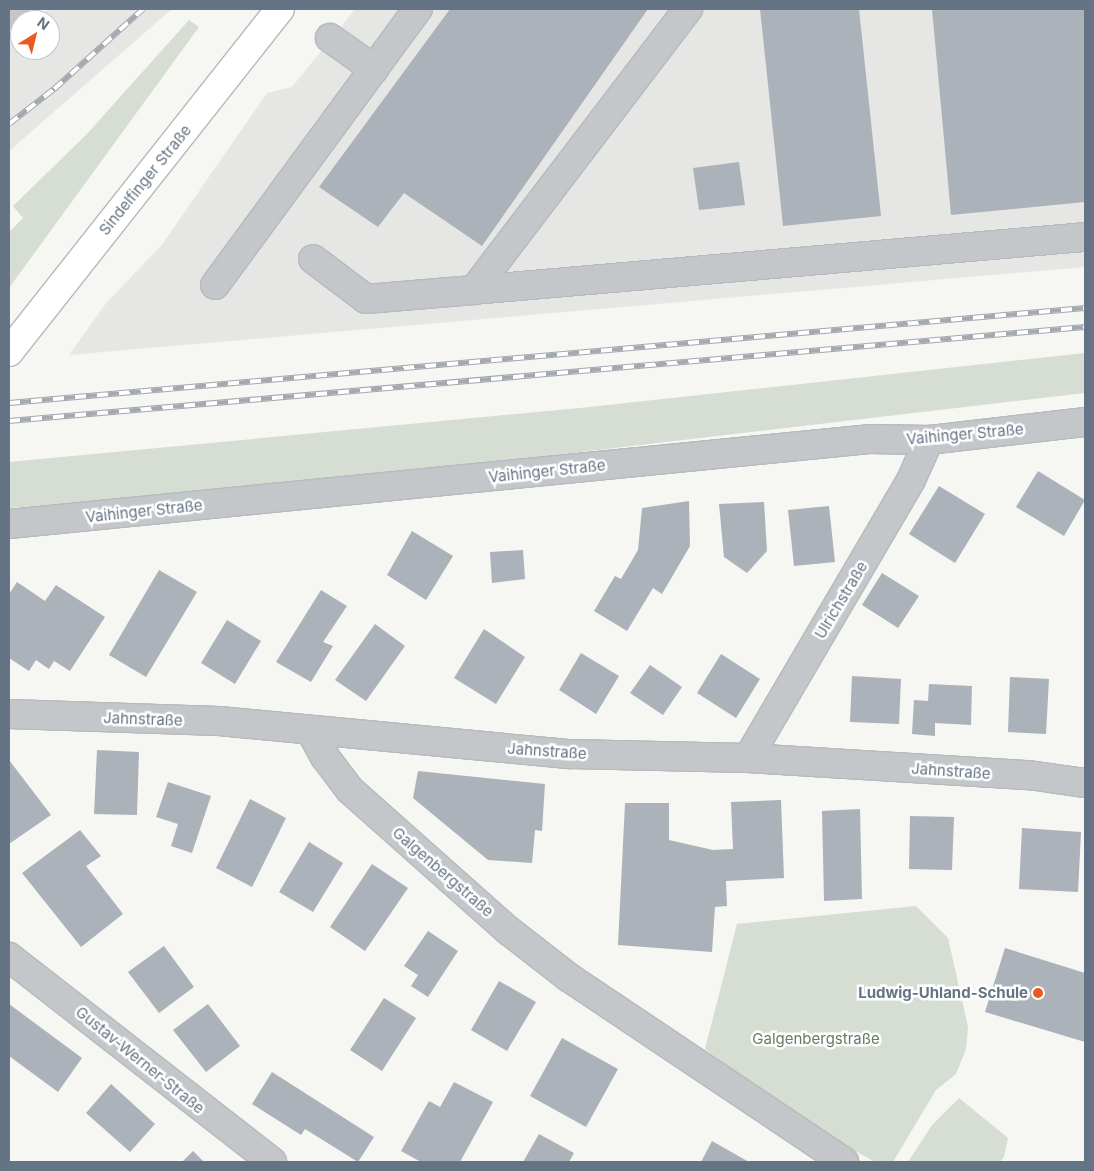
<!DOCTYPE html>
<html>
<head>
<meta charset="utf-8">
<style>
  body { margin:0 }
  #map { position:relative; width:1094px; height:1171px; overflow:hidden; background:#f6f6f2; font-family:Inter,sans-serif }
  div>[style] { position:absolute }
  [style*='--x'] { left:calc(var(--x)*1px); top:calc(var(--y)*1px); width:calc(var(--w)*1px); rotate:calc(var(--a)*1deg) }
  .built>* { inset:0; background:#e6e7e5 }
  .green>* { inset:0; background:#d6ddd3 }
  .building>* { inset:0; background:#abb2b9 }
  .roads { filter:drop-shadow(1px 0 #b6babe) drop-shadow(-1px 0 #b6babe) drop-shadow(0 1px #b6babe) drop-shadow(0 -1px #b6babe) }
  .minor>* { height:28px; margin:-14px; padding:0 14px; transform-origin:14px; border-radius:14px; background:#c3c7ca }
  .major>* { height:28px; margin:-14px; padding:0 14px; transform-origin:14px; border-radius:14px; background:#fff }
  .rail>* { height:5.5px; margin-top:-2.75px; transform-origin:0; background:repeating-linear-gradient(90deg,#fff 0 11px,#a3a9af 0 22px); box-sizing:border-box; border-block:1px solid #a3a9af }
  .dots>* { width:14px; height:14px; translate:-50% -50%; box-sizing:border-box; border:2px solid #fff; border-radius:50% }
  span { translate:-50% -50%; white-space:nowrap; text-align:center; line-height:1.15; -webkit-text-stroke:5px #fff; paint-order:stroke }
  .street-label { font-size:15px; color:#647484 }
  .poi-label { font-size:15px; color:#647484; font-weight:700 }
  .right { translate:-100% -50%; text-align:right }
  .park-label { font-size:15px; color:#667b63 }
  .frame { position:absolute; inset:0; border:10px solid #647484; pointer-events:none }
  .north { position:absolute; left:10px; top:10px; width:50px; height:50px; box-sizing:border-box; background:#fff; border:1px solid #c1c7ce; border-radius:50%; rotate:36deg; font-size:14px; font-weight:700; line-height:20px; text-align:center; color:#647484 }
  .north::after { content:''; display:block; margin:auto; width:18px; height:22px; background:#e85a20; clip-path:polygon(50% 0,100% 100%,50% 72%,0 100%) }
</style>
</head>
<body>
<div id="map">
  <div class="built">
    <div style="clip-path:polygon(48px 9px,172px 9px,9px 151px,9px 42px,20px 33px,20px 50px,50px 50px,50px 20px,35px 20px)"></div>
    <div style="clip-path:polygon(355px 9px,1085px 9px,1085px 267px,69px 355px,107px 302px,161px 246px,267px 93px,292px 87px)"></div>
  </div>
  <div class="green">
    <div style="clip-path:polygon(189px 20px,199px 27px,9px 288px,9px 232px,23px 218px,13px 206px,86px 135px)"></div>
    <div style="clip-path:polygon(1085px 353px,1085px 393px,290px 486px,9px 508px,9px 462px,580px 408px)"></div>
    <div style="clip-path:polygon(916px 906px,948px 938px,968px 1027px,966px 1049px,956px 1074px,936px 1090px,893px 1162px,875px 1162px,787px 1113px,705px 1049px,737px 924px)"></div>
    <div style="clip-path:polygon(959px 1098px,1008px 1138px,1004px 1157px,1000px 1162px,908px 1162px,932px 1125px)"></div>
  </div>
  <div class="building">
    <div style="clip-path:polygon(450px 9px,648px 9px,482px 246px,404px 193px,378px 227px,319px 187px)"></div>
    <div style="clip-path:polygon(760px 9px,859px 9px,881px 216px,783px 226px)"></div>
    <div style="clip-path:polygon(932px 9px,1085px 9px,1085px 202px,951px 215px)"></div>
    <div style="clip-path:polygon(739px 162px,745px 205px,699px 210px,693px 168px)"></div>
    <div style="clip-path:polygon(1038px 471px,1085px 500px,1064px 536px,1016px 507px)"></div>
    <div style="clip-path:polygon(939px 486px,985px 514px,955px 563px,909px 534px)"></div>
    <div style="clip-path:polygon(689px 501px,690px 546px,662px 594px,653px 588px,627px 631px,594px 611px,615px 576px,621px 579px,638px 550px,642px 508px)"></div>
    <div style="clip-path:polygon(764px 502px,767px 551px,747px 573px,724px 557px,719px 504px)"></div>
    <div style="clip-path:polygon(829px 506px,835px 562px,794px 566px,788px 510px)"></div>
    <div style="clip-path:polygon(412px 531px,453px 556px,426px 600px,387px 575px)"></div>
    <div style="clip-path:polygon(523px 550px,525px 579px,492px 583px,490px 552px)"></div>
    <div style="clip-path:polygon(159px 570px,197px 592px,146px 677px,109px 655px)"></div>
    <div style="clip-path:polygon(882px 573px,919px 596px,898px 628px,862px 605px)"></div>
    <div style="clip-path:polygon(17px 582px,45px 601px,56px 585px,105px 617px,70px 671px,54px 661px,49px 669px,36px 660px,29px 671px,9px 658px,9px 594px)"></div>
    <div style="clip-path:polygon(321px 590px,347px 606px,323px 642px,333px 646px,311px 682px,276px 662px)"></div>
    <div style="clip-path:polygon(227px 620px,261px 641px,235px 684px,201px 663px)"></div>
    <div style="clip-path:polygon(375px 624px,405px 646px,366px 701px,335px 680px)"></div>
    <div style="clip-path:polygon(484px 629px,525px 657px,496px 704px,454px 678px)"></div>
    <div style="clip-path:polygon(581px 653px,619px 676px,596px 714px,559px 690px)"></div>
    <div style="clip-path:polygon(721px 654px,760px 679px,736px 718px,697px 693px)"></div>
    <div style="clip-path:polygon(650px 665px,682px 687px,663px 715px,630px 693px)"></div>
    <div style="clip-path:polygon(852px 676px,901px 679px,899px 724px,850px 722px)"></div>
    <div style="clip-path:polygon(1010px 677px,1049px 679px,1046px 734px,1008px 732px)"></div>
    <div style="clip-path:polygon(929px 684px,972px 686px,971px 725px,935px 723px,935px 736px,912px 734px,914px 700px,928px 701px)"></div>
    <div style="clip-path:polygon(97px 750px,139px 752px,137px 815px,94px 814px)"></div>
    <div style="clip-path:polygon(9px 760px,51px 815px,9px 844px)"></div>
    <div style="clip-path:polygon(418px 771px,545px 784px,542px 831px,535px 830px,532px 863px,488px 860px,413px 798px)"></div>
    <div style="clip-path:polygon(168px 782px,211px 796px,192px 853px,171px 846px,178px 824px,156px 817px)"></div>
    <div style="clip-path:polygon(250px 799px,286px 818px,252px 887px,216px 868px)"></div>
    <div style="clip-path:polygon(781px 800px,784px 878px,726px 881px,727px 906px,715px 907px,712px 952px,618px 945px,625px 803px,669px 803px,669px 840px,713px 850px,733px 849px,731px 802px)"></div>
    <div style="clip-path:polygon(860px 809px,862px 899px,824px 901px,822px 811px)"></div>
    <div style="clip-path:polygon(910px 816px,954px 817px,952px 870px,909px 869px)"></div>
    <div style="clip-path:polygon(1022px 828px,1081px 832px,1078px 892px,1019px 889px)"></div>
    <div style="clip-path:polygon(80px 830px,101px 856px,86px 866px,123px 914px,81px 947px,22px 873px)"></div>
    <div style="clip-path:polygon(309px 842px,343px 863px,313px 912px,279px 892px)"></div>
    <div style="clip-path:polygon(372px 864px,408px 888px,365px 951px,330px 927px)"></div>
    <div style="clip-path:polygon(428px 931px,458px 951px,428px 997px,411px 986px,418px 975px,404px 966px)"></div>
    <div style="clip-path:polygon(164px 946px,194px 987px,159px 1013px,128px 972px)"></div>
    <div style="clip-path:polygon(1005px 948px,1085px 973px,1085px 1042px,985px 1012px)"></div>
    <div style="clip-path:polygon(499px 981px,536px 1002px,507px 1051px,471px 1030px)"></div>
    <div style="clip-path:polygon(384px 998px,416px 1018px,382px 1071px,350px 1050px)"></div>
    <div style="clip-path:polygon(9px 1004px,82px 1058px,58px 1092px,9px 1056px)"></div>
    <div style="clip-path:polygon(208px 1004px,240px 1046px,206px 1072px,173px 1030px)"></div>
    <div style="clip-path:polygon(562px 1038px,618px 1069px,586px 1127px,530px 1096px)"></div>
    <div style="clip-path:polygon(272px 1072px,374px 1137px,358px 1162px,305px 1129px,301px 1135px,252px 1104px)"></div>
    <div style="clip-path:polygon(454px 1082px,493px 1102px,460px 1162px,421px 1162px,401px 1151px,429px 1101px,440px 1107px)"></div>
    <div style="clip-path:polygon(111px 1084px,155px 1124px,130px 1152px,86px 1113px)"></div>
    <div style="clip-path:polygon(539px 1134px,574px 1153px,569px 1162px,523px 1162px)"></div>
    <div style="clip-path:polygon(712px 1141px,749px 1162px,701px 1162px)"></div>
    <div style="clip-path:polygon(193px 1151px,204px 1162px,182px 1162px)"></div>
  </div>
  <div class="roads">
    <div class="minor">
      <div style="--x:688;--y:9;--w:353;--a:127.3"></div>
      <div style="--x:474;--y:290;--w:613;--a:-4.96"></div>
      <div style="--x:9;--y:13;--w:6;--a:-39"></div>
      <div style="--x:330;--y:38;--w:54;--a:35.2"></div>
      <div style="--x:313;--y:259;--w:66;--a:37"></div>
      <div style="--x:366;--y:299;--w:108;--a:-4.8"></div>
      <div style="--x:215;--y:285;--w:343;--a:-53.7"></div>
      <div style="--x:9;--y:524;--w:864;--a:-5.64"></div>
      <div style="--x:869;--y:439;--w:60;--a:1"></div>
      <div style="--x:929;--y:440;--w:157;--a:-6.6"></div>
      <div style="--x:9;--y:714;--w:210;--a:1.9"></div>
      <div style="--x:219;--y:721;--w:353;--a:5.4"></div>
      <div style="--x:570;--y:754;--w:178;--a:1.3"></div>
      <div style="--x:748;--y:758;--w:282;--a:3.5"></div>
      <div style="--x:1029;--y:775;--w:57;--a:8.1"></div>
      <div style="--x:310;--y:730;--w:31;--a:61"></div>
      <div style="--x:325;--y:757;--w:41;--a:52.9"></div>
      <div style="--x:350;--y:790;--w:213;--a:41.6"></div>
      <div style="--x:509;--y:931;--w:75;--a:37.9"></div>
      <div style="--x:568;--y:977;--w:332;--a:33.8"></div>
      <div style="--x:748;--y:758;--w:322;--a:-59.6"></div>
      <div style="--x:911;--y:480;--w:44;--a:-65.8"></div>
      <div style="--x:9;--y:957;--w:333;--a:37.9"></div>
    </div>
    <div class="major">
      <div style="--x:9;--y:352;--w:437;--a:-51.7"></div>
    </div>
  </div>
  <div class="rail">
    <div style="--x:9;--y:124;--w:57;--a:-37.9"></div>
    <div style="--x:54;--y:89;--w:120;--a:-42"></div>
    <div style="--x:9;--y:403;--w:1080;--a:-5.05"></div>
    <div style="--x:9;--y:421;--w:1080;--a:-4.99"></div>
  </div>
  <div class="dots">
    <div style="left:1038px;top:993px;background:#e85a20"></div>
  </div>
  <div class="street-label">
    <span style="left:145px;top:180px;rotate:-51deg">Sindelfinger Straße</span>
    <span style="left:965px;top:434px;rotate:-5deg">Vaihinger Straße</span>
    <span style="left:547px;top:471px;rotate:-6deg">Vaihinger Straße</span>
    <span style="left:144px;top:511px;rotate:-6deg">Vaihinger Straße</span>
    <span style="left:841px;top:600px;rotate:-59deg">Ulrichstraße</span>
    <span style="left:143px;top:719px;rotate:2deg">Jahnstraße</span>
    <span style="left:547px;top:751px;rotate:4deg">Jahnstraße</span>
    <span style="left:951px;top:771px;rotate:4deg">Jahnstraße</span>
    <span style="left:443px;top:872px;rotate:41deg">Galgenbergstraße</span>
    <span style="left:140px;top:1060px;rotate:39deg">Gustav-Werner-Straße</span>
  </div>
  <div class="poi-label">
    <span class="right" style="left:1028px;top:993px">Ludwig-Uhland-Schule</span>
  </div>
  <div class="park-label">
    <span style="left:816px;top:1039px">Galgenbergstraße</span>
  </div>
  <div class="frame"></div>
  <div class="north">N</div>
</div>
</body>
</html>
